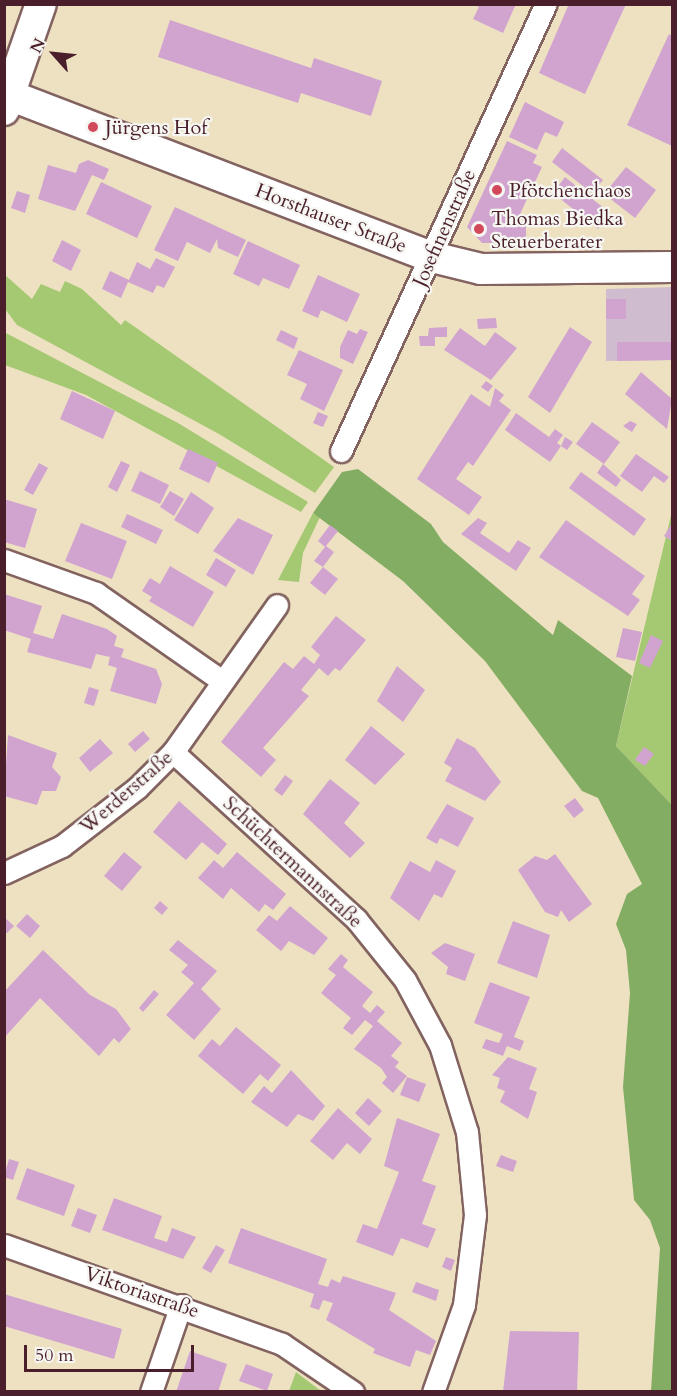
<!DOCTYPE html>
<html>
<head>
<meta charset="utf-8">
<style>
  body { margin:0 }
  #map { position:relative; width:677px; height:1396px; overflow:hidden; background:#eee1c2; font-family:Cardo,serif }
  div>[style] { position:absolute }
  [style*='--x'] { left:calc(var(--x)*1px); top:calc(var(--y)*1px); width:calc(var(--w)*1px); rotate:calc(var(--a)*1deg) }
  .industrial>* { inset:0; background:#cfbdcf }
  .green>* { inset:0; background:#a5c972 }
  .forest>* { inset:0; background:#84ad64 }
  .building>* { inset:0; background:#d0a4cf }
  .roads { filter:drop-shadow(2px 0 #836360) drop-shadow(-2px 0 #836360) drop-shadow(0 2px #836360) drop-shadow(0 -2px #836360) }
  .street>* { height:21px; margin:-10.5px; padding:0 10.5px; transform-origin:10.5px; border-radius:10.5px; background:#fff }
  .secondary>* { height:30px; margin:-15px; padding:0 15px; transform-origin:15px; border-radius:15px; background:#fff }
  .dots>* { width:16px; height:16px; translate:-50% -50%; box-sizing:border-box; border:3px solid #f6f6f2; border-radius:50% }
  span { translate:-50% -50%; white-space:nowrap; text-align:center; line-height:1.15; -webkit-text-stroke:4.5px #f6f6f2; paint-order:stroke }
  .poi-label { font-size:20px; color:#4a1f2b }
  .left { translate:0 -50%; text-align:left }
  .street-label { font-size:20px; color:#4a1f2b }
  .frame { position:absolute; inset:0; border:6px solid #4a1f2b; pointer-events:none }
  .north { position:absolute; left:24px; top:24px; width:60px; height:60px; -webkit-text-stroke:4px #f6f6f2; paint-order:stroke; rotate:297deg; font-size:16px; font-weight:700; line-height:24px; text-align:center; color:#4a1f2b }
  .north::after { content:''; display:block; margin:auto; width:21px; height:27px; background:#4a1f2b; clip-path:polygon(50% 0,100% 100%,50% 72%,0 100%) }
  .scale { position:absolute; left:24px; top:1345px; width:170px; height:27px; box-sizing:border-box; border:3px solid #4a1f2b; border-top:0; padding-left:8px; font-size:18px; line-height:21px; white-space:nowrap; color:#4a1f2b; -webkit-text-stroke:4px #f6f6f2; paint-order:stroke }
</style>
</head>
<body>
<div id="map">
  <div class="industrial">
    <div style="clip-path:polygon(672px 287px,672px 360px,606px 361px,606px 289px)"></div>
  </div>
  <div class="green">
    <div style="clip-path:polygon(5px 275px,32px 299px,41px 284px,60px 292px,65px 281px,82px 289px,121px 325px,125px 320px,334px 467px,315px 493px,219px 434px,17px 325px,5px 309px)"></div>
    <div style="clip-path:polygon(4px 332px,178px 423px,308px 502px,301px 512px,86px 395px,5px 365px)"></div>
    <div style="clip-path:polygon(672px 511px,672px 805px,616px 746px)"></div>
    <div style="clip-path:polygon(313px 513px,320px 517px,303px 553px,299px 582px,278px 580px)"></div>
    <div style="clip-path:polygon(296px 1372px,317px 1388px,322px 1391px,289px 1391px)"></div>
  </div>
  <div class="forest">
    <div style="clip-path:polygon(358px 469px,431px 524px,443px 542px,553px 635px,558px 620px,632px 676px,616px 746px,672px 805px,672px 1391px,651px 1391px,660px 1248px,650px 1220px,634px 1200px,623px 1087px,630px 993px,626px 950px,616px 924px,627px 894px,642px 884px,598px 798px,582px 791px,485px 661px,403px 581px,313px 513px,342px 472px)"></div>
  </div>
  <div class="building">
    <div style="clip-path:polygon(474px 4px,516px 4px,503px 33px,473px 19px,479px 7px)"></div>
    <div style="clip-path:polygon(569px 4px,626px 4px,585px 94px,539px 73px)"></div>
    <div style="clip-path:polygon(170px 20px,311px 68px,314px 58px,382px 81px,371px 116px,301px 93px,298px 103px,158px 57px)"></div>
    <div style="clip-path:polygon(669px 34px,672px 36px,672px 146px,627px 125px)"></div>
    <div style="clip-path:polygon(525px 102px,564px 122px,557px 137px,545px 132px,537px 150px,509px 137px)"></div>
    <div style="clip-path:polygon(507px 141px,537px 155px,533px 163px,542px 167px,514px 227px,526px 225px,526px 243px,482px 243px,467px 227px)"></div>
    <div style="clip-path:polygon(562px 148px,603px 180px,592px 193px,552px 162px)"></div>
    <div style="clip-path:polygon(88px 160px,109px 169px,104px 180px,92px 175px,75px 211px,38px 199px,48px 165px,76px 173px,79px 164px)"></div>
    <div style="clip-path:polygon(626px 167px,656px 190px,635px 218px,604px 194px)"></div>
    <div style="clip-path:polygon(565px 177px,610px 213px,598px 229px,553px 193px)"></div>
    <div style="clip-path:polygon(101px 182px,152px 206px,137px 238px,86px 214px)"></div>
    <div style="clip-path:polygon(17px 191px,30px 195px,25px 213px,11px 208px)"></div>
    <div style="clip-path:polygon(175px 207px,246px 240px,238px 257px,218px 248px,217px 239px,210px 253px,187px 242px,178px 261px,154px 250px)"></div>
    <div style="clip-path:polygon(62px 240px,81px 250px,71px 271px,52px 261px)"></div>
    <div style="clip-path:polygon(248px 241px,300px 265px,289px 289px,263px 278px,259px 286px,233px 274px)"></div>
    <div style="clip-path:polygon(156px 258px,175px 267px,164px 288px,157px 285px,153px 293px,128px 282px,121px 298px,102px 289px,110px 271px,129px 280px,137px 262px,150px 269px)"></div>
    <div style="clip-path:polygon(318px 275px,360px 294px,347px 322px,321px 310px,318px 318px,302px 311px)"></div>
    <div style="clip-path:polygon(606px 299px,626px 299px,626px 319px,606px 319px)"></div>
    <div style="clip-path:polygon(496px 318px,497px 328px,478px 329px,477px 319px)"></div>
    <div style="clip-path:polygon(447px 327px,447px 337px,435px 337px,435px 346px,420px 346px,419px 336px,428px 336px,429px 328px)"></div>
    <div style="clip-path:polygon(570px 327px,592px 342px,550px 413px,528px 397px)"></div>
    <div style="clip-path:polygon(460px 328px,485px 346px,495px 332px,517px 348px,491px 380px,444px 350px)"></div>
    <div style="clip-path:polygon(360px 329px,368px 332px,353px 364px,340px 358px,340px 347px,348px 330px,357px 334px)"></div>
    <div style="clip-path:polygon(281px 330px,298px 338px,294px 349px,276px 340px)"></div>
    <div style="clip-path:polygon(617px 342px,672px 342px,672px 360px,617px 361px)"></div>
    <div style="clip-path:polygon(299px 350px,343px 370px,324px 411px,300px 399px,307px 384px,287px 375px)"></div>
    <div style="clip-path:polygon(641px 372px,672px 399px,667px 429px,625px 394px)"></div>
    <div style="clip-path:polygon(486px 381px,493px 386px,488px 392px,481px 387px)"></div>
    <div style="clip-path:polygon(495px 388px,504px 395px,499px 401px,511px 410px,473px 466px,468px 462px,456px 479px,482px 497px,469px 515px,417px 479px,471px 394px,490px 407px)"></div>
    <div style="clip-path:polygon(72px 391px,115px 411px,103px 439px,60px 419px)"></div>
    <div style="clip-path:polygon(318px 412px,328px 416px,323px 427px,313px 423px)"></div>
    <div style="clip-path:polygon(516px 413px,549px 437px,555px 429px,563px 435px,557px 443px,561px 446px,565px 437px,573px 442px,567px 450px,561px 446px,550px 462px,505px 430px)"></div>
    <div style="clip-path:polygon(630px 421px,637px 424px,632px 432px,623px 426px)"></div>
    <div style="clip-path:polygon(592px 422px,620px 442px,604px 464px,576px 444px)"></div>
    <div style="clip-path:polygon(188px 449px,218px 463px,209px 483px,179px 469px)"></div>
    <div style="clip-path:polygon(636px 454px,669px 477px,664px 483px,654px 476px,642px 492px,620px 476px)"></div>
    <div style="clip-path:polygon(121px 461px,130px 465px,117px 492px,108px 487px)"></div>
    <div style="clip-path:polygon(39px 463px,48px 468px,33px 495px,24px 490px)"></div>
    <div style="clip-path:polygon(603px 464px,621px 480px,616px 487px,597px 473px)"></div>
    <div style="clip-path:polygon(140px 471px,169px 485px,160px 504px,131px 491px)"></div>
    <div style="clip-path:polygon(581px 472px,646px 519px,634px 536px,569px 488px)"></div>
    <div style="clip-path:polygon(170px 491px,184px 499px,174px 516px,160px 507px)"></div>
    <div style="clip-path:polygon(191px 492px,214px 508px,198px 534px,174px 520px)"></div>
    <div style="clip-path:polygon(4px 499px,37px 509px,25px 548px,4px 542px)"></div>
    <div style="clip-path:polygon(127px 514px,163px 530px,156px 544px,121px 527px)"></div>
    <div style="clip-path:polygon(238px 518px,273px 535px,253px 575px,213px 551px)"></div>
    <div style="clip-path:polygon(478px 518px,487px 523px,480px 533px,509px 553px,518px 540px,531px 548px,516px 571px,461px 534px)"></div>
    <div style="clip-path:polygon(566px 520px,645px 576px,632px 594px,640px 600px,628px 616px,539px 557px)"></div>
    <div style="clip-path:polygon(81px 523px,127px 541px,112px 579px,65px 561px)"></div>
    <div style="clip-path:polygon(672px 523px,672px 541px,664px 536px)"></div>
    <div style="clip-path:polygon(330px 525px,338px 531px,326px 546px,334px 552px,323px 567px,314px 561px,325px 547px,318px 541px)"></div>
    <div style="clip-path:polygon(216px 558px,236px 570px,226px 587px,206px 575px)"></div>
    <div style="clip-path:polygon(170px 566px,214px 592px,193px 627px,149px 601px,152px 597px,142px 591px,150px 578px,160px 584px)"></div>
    <div style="clip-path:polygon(323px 567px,338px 579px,325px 595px,310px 583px)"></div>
    <div style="clip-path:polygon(4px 594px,42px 606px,33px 633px,53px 639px,62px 614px,107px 629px,117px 636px,114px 646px,124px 649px,121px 657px,156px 669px,162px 684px,156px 704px,110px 691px,117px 668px,108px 665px,110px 657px,96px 654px,91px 669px,27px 652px,31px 639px,4px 630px)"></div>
    <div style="clip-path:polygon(336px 616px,366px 640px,340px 671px,335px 668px,328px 676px,319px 668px,301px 690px,309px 696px,263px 748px,276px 760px,261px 777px,221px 742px,284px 662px,293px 669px,304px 656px,314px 664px,320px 655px,311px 647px)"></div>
    <div style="clip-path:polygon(623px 628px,642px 632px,635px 661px,616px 657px)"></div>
    <div style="clip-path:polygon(651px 635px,663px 641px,650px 668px,639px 663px)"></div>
    <div style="clip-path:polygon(397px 666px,425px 690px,403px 722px,377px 701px)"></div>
    <div style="clip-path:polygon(89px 687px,99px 690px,94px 706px,84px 703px)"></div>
    <div style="clip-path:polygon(371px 726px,405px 754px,375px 785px,345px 760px)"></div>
    <div style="clip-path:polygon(143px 731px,150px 739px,135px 752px,128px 744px)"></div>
    <div style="clip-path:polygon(8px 735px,57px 753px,52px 767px,61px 777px,56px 791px,42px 791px,37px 805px,4px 796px)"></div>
    <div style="clip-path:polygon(457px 738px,475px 748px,501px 782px,485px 801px,445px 781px,452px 768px,444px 763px)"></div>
    <div style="clip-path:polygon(100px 739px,113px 753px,90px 772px,79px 758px)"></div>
    <div style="clip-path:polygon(644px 747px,654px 754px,645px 766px,635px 760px)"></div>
    <div style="clip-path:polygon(285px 775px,293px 781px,282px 796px,274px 790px)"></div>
    <div style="clip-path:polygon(330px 779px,360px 803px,344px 823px,365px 843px,350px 858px,303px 814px)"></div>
    <div style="clip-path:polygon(575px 798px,584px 810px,574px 818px,564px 806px)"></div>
    <div style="clip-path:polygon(179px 801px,227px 844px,218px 855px,202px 842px,186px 860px,153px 832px)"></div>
    <div style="clip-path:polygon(447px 804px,474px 818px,458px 847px,440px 838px,437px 844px,426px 838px)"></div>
    <div style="clip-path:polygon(124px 852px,142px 867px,122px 891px,104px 876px)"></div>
    <div style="clip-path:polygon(237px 852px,286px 894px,273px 910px,265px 904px,259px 912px,231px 888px,223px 899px,198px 878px,214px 860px,223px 868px)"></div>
    <div style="clip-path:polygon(555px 854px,592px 904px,569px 922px,561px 910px,558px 917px,545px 912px,518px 870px,535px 856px,547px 860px)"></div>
    <div style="clip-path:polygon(436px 860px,456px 871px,442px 898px,434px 894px,419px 921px,390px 898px,410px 861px,430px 872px)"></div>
    <div style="clip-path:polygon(160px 901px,168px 908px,162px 915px,154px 908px)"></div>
    <div style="clip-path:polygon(290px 906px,328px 938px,314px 955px,289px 941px,281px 951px,256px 930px,269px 915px,277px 921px)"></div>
    <div style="clip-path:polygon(27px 914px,40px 926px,30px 938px,16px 926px)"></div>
    <div style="clip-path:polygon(4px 917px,14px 926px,7px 933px,4px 931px)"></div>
    <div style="clip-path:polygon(513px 921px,550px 935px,537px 978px,497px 963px)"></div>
    <div style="clip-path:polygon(178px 940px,217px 971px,201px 989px,221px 1009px,194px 1040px,166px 1015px,194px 983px,181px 972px,188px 965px,169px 950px)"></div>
    <div style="clip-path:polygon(445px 943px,475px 954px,465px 981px,446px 974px,448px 967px,431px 953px)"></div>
    <div style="clip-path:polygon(43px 950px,90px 995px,116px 1009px,131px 1029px,119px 1043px,114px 1038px,99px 1056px,40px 998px,4px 1038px,4px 992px)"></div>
    <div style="clip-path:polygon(341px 954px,348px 960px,343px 967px,373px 992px,362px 1006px,370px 1013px,377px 1005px,385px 1012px,377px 1021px,402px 1043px,391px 1056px,399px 1062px,395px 1067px,407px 1076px,393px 1093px,382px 1083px,387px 1077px,381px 1068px,354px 1049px,373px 1026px,365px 1020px,352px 1035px,343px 1028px,351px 1018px,321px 993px,336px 975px,328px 969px)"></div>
    <div style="clip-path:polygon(490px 982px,530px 997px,514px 1037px,524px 1041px,520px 1051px,507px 1046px,503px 1056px,482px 1048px,486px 1039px,499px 1043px,503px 1034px,474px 1023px)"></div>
    <div style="clip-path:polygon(154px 990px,159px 994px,143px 1012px,139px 1008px)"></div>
    <div style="clip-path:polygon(236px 1027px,281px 1065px,268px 1081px,260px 1074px,243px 1094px,198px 1056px,212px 1039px,220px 1046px)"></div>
    <div style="clip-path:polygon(508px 1057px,537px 1068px,529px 1089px,537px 1092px,528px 1119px,500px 1102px,505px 1091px,497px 1088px,500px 1078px,492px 1075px)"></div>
    <div style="clip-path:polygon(291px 1070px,325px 1106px,313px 1121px,298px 1114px,287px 1127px,251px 1102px,264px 1086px,272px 1093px)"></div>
    <div style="clip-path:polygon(407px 1077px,426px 1084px,419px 1102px,400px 1095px)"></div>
    <div style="clip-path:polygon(368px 1098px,382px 1111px,369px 1126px,355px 1113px)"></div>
    <div style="clip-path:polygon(338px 1108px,372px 1139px,360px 1154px,347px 1143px,333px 1160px,310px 1141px)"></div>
    <div style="clip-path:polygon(397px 1118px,440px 1134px,422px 1181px,436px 1186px,422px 1224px,436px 1229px,428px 1248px,401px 1238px,393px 1256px,356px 1242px,363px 1224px,377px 1229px,399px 1172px,384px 1166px)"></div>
    <div style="clip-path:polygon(501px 1155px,517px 1161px,513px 1172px,496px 1166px)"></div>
    <div style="clip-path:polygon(9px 1159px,19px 1162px,13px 1180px,4px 1177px)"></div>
    <div style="clip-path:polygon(27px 1168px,75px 1185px,64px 1216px,16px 1199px)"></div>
    <div style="clip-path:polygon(114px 1198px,162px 1216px,154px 1238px,167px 1242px,172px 1228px,196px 1237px,183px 1259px,102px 1230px)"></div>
    <div style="clip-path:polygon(78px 1208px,97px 1215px,90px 1233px,71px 1226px)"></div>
    <div style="clip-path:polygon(241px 1228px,327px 1259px,318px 1284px,328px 1287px,331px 1279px,340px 1283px,343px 1276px,396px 1293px,389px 1310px,436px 1341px,430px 1355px,416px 1350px,410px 1367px,373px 1353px,375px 1349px,326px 1320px,333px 1303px,323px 1300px,319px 1310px,310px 1307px,314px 1294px,228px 1263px)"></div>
    <div style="clip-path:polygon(216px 1245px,225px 1250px,211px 1273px,202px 1268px)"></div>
    <div style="clip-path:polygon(446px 1257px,455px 1260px,451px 1271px,442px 1267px)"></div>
    <div style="clip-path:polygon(416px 1282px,439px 1290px,436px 1301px,412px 1292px)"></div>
    <div style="clip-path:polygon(4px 1294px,122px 1329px,114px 1359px,4px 1326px)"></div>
    <div style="clip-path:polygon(510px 1331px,579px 1332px,577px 1392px,503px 1392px)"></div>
    <div style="clip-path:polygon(190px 1351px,227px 1364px,218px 1392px,176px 1392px)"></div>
    <div style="clip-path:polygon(246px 1364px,273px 1374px,267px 1391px,239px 1381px)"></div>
  </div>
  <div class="roads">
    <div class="street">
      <div style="--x:341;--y:451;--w:492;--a:-65.4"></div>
      <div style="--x:4;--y:560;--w:98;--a:19.7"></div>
      <div style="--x:96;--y:593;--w:154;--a:34.9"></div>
      <div style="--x:173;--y:752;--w:248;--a:42.4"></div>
      <div style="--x:356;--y:919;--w:78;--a:51.2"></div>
      <div style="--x:405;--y:980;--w:74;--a:61.7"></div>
      <div style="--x:440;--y:1045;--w:91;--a:72.8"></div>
      <div style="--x:467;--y:1132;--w:83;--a:84.5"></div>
      <div style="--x:475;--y:1215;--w:91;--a:97"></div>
      <div style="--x:464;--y:1305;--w:92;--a:109.6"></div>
      <div style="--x:4;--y:873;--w:64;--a:-25"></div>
      <div style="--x:62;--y:846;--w:95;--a:-37.7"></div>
      <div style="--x:137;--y:788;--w:51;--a:-45"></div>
      <div style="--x:173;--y:752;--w:180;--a:-54.7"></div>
      <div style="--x:4;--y:1245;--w:295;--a:19.6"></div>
      <div style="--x:282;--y:1344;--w:86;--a:34.1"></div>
      <div style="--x:151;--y:1392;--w:92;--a:-71"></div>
    </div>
    <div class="secondary">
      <div style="--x:4;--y:93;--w:458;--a:21"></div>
      <div style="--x:432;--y:257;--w:50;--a:13.8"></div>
      <div style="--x:481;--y:269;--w:191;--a:-0.6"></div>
      <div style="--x:4;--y:110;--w:112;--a:-70.8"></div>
    </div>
  </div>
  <div class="dots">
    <div style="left:93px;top:127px;background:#d1495b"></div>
    <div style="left:497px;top:190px;background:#d1495b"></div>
    <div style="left:479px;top:229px;background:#d1495b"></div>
  </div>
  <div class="poi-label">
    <span class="left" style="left:105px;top:127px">Jürgens Hof</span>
    <span class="left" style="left:509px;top:190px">Pfötchenchaos</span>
    <span class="left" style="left:491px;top:230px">Thomas Biedka<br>Steuerberater</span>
  </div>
  <div class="street-label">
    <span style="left:331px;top:218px;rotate:21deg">Horsthauser Straße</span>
    <span style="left:444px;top:228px;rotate:-66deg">Josefinenstraße</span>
    <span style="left:126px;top:792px;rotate:-41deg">Werderstraße</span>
    <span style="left:293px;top:862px;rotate:43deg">Schüchtermannstraße</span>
    <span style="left:142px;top:1292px;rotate:19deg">Viktoriastraße</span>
  </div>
  <div class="frame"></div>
  <div class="north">N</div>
  <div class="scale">50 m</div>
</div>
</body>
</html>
